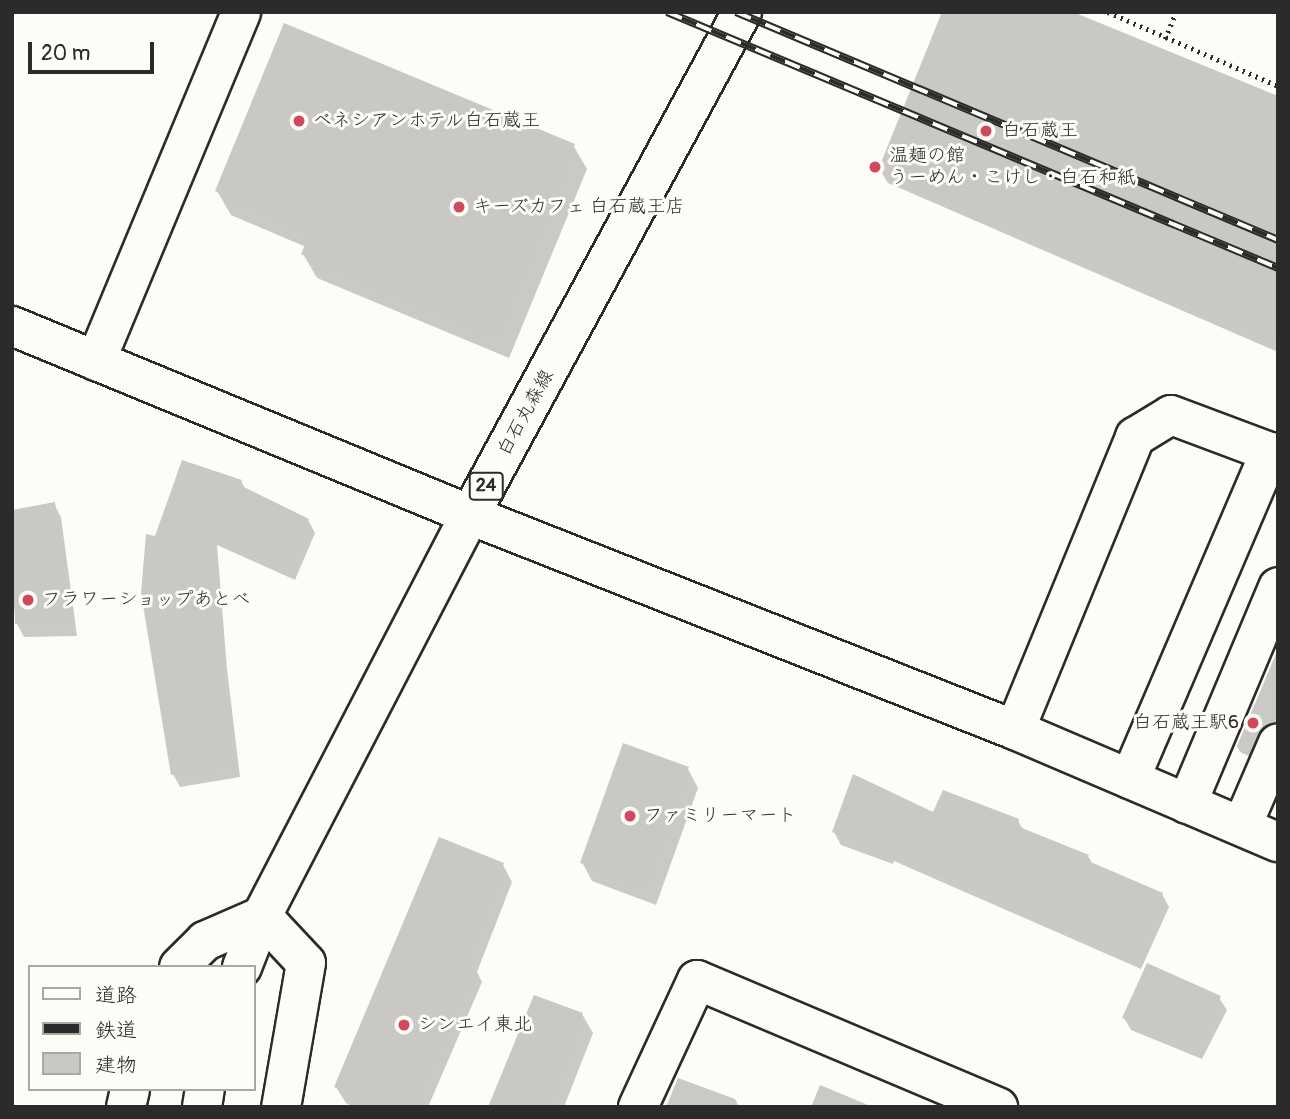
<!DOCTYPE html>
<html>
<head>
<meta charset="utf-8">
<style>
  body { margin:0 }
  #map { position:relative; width:1290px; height:1119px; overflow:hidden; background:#fdfcf7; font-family:Pangolin,"Klee One",sans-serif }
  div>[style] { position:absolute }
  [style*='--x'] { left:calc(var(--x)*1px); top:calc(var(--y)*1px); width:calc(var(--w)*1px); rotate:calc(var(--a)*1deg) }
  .shadow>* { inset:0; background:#0003 }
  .building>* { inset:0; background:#c9c8c4 }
  .path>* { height:4.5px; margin-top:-2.25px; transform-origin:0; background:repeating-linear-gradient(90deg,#2b2b2b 0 2px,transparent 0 7px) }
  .roads { filter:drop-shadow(2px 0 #2b2b2b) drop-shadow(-2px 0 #2b2b2b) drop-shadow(0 2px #2b2b2b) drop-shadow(0 -2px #2b2b2b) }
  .minor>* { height:38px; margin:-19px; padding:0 19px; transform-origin:19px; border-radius:19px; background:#fdfcf7 }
  .major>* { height:38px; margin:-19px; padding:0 19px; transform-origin:19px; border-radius:19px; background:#fdfcf7 }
  .rail>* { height:8px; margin-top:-4px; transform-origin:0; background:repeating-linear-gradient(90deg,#fdfcf7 0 16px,#2b2b2b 0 32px); box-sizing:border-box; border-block:2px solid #2b2b2b }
  .dots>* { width:19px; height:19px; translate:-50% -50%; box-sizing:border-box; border:4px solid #fdfcf7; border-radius:50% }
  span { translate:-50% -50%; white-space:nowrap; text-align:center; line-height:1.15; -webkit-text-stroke:6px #fdfcf7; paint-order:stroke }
  .shield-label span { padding:2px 5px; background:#fdfcf7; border:2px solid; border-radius:5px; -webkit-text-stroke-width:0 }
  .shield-label { font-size:18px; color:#2b2b2b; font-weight:700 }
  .poi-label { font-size:19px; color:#2b2b2b }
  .left { translate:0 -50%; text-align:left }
  .right { translate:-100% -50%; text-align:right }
  .street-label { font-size:19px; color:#2b2b2b }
  .frame { position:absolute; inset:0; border:14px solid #2b2b2b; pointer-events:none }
  .legend { position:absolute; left:28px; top:965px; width:228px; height:126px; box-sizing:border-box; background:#fdfcf7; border:2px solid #a9a8a5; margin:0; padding:9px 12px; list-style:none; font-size:21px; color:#2b2b2b }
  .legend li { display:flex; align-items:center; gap:14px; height:35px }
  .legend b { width:35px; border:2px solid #a9a8a5 }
  .scale { position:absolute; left:28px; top:42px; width:126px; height:32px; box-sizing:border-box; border:4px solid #2b2b2b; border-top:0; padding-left:9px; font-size:21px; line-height:24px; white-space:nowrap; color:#2b2b2b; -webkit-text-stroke:5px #fdfcf7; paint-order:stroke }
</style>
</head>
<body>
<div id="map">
  <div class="shadow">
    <div style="clip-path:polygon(1278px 98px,1278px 352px,888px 183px,880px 170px)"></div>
    <div style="clip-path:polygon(573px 145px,587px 169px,509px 358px,317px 278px,303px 254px,306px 247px,231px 215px,217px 191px)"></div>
    <div style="clip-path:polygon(241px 481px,246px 490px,308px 520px,315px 533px,295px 580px,217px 545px,227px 669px,240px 777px,180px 787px,173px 774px,156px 538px)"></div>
    <div style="clip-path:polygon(54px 504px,61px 517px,77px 636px,24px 637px,17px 624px,12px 595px,12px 512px)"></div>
    <div style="clip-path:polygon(1278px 649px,1278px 728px,1253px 758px,1240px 752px,1237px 746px)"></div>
    <div style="clip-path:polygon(688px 769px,698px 788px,656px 905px,592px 881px,582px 862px)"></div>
    <div style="clip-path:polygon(934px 814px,1018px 821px,1024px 831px,1088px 856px,1093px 865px,1162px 894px,1169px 907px,1141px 969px,894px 861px,893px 864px,841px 845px,834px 832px)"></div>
    <div style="clip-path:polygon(503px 865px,512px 882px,477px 972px,482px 982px,428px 1107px,353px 1107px,346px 1103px,336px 1087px)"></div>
    <div style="clip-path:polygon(1219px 998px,1227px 1010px,1202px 1059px,1131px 1030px,1124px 1018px)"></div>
    <div style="clip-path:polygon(582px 1014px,593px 1033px,564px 1107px,490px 1107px)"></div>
    <div style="clip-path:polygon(678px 1078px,735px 1099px,739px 1107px,666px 1107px)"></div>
    <div style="clip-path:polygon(820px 1085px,873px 1107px,811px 1107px)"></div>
  </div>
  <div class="building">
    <div style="clip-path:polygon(942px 12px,1073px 12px,1278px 96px,1278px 343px,878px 170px)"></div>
    <div style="clip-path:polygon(284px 23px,575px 144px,496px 335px,301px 254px,311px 231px,215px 191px)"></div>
    <div style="clip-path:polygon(182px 460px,242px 480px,240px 485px,309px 519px,288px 569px,211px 534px,220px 654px,234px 764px,171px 775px,141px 593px,146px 534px,155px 536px)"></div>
    <div style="clip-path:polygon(55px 502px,71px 624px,15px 624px,12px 510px)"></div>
    <div style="clip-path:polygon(623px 743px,689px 767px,645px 887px,580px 863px)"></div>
    <div style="clip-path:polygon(853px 774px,933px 812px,943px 790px,1019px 819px,1017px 826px,1089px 855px,1086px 860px,1163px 893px,1134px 958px,886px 850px,885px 852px,832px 832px)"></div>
    <div style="clip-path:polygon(439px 837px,504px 863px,466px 960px,474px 963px,412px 1107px,379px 1107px,334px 1087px)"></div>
    <div style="clip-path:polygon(1147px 963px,1221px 996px,1194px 1047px,1122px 1018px)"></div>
    <div style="clip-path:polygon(534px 995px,583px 1013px,547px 1107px,488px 1107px)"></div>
  </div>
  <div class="path">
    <div style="--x:1108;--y:12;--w:185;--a:23.5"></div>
    <div style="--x:1165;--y:39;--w:29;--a:-68"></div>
  </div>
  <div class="roads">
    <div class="minor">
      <div style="--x:12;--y:326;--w:495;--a:22.4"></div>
      <div style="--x:470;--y:515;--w:586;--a:21.53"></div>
      <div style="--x:1015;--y:730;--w:286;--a:23.1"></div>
      <div style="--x:96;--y:361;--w:378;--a:-67.4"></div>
      <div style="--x:1015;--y:730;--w:317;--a:-67.7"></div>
      <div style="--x:1135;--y:437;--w:42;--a:-31.4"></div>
      <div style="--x:1171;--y:415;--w:114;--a:20.5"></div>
      <div style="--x:1130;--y:779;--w:356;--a:-66.8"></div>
      <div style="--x:1187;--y:804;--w:235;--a:-67.2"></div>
      <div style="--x:1242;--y:826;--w:90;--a:-66.6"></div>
      <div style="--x:179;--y:967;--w:37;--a:-45"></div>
      <div style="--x:205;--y:941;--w:62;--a:-23.7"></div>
      <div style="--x:262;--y:916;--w:64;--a:46.9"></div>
      <div style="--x:306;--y:963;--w:146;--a:99.8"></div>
      <div style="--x:126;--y:1107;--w:18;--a:-77"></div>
      <div style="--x:638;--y:1107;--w:140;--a:-65.1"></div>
      <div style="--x:697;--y:980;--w:327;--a:22.9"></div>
    </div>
    <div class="major">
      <div style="--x:242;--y:967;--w:55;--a:-68.6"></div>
      <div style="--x:262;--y:916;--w:452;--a:-62.6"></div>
      <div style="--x:470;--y:515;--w:572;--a:-61.6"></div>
      <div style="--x:202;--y:1107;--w:18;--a:-81"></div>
    </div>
  </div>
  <div class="rail">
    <div style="--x:667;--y:12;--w:662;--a:22.73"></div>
    <div style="--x:736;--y:12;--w:588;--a:22.81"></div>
  </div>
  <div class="dots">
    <div style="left:299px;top:121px;background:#d1495b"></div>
    <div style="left:986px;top:131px;background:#d1495b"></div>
    <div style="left:875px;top:167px;background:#d1495b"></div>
    <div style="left:459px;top:207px;background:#d1495b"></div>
    <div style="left:28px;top:600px;background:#d1495b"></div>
    <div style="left:1253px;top:723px;background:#d1495b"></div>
    <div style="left:630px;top:816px;background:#d1495b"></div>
    <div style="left:404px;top:1025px;background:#d1495b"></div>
  </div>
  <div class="shield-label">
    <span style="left:486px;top:486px">24</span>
  </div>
  <div class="poi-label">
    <span class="left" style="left:313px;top:121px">ベネシアンホテル白石蔵王</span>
    <span class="left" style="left:1002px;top:131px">白石蔵王</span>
    <span class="left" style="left:889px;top:167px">温麺の館<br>うーめん・こけし・白石和紙</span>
    <span class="left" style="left:473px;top:207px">キーズカフェ 白石蔵王店</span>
    <span class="left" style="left:42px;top:600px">フラワーショップあとべ</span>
    <span class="right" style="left:1239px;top:723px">白石蔵王駅6</span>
    <span class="left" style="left:644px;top:816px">ファミリーマート</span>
    <span class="left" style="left:418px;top:1025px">シンエイ東北</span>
  </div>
  <div class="street-label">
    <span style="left:526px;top:413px;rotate:-61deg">白石丸森線</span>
  </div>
  <div class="frame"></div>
  <ul class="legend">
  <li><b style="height:9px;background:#fdfcf7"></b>道路</li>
  <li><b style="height:9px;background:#2b2b2b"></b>鉄道</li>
  <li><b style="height:19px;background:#c9c8c4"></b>建物</li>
  </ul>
  <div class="scale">20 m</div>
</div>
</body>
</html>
